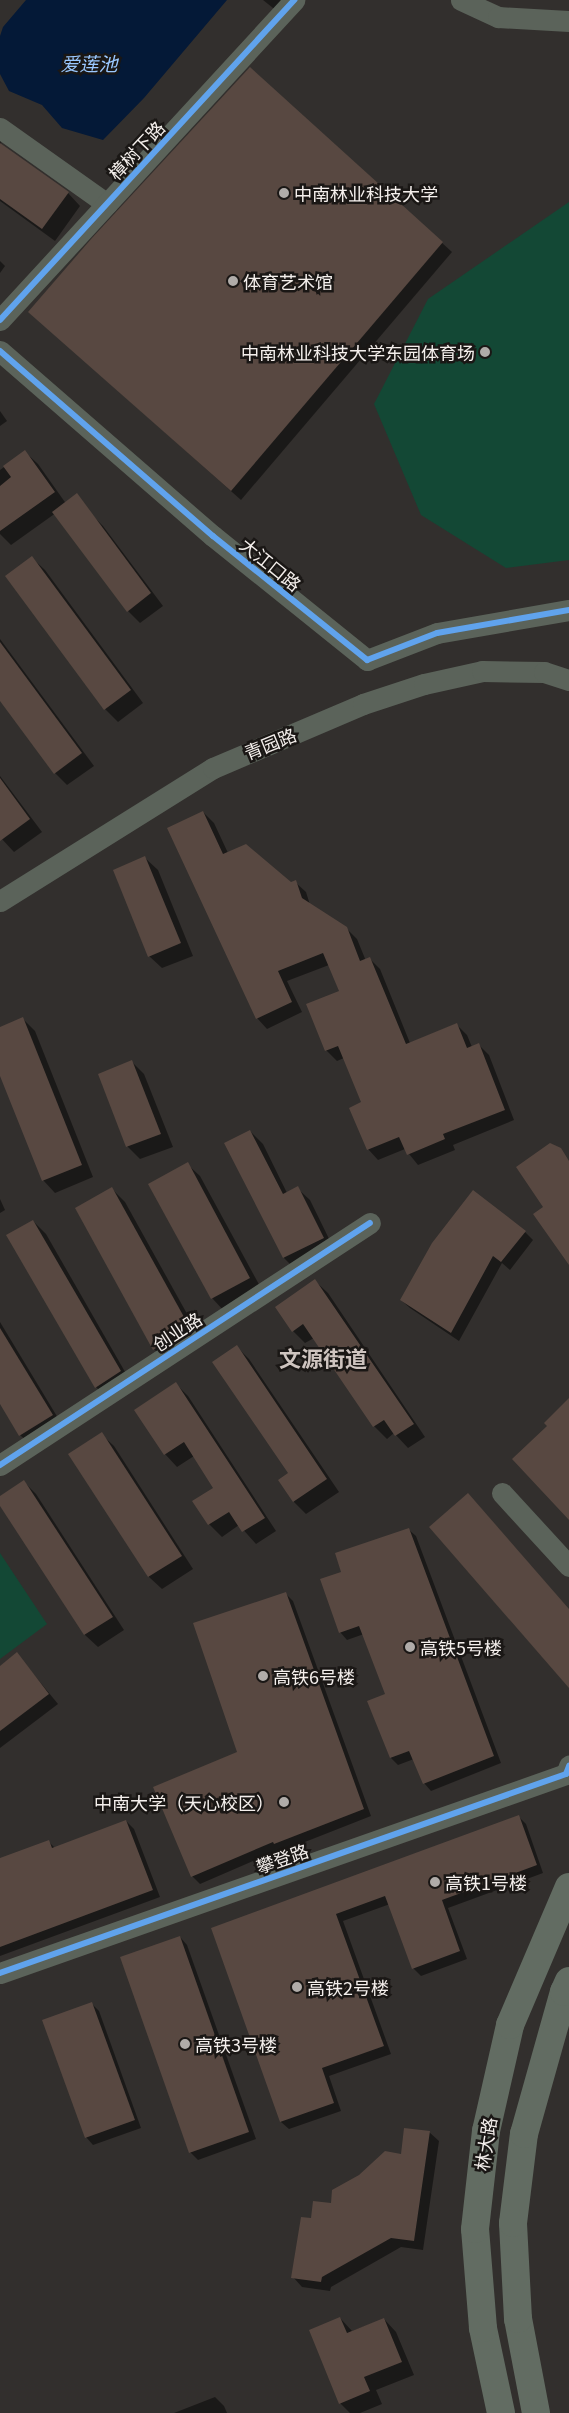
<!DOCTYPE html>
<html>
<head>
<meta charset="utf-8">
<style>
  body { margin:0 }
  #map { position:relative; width:569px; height:2413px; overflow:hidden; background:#322f2d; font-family:Georgia,"Noto Sans SC",serif }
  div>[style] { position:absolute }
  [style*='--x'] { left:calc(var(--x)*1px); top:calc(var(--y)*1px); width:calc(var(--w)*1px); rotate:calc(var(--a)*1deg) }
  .green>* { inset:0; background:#134835 }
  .water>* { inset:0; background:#041937 }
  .shadow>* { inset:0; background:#0007 }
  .building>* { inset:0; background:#584841 }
  .minor>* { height:21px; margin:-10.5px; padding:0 10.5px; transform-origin:10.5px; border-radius:10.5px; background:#5b635a }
  .major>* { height:28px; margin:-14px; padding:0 14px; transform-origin:14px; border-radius:14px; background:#626c62 }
  .cycleway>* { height:6px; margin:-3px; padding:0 3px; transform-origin:3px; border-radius:3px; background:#60a3ed }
  .dots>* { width:14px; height:14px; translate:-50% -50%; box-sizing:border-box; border:2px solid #1a1715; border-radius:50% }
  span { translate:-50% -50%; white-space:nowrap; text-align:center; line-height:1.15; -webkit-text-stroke:5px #1a1715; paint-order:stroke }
  .street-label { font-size:18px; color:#f4efec }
  .poi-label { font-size:18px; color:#f4efec }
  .left { translate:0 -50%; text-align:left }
  .right { translate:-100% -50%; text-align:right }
  .water-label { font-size:19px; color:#9ac8ff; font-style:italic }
  .district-label { font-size:22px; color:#cec4bf; font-weight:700 }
</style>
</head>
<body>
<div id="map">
  <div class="green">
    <div style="clip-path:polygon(569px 202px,569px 560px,506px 568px,421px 515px,374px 404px,428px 299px)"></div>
    <div style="clip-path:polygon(0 1553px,47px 1624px,0 1659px)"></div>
  </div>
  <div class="water">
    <div style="clip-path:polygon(26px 0,227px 0,144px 98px,103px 140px,62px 128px,42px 105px,9px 91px,0 74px,0 36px,3px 27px)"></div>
  </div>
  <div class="shadow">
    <div style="clip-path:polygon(263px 0,295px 0,283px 16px)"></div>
    <div style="clip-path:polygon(250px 68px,452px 252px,241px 500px,30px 312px)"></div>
    <div style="clip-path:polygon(0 138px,1px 145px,68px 193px,80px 206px,55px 241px,0 201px)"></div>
    <div style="clip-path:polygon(0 261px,5px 266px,0 273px)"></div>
    <div style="clip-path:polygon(0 411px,7px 421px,0 426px)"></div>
    <div style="clip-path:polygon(25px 452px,38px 464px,67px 505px,11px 545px,0 534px,0 470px)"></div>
    <div style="clip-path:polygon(91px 514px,103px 526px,163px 606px,140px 623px,128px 611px)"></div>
    <div style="clip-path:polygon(32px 558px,45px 570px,143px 703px,118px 722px,105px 709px,7px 577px)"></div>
    <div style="clip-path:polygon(0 639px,94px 766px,67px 785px,55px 773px,0 699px)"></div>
    <div style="clip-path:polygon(0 776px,42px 832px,14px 852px,0 837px)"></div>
    <div style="clip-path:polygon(203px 812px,214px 823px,228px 853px,291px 883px,295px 882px,306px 892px,310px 905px,346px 928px,357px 939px,366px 961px,370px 959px,380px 969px,410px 1043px,456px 1024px,467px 1035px,472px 1047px,478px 1044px,489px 1055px,514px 1120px,453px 1145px,455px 1150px,418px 1165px,405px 1149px,378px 1160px,368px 1149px,363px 1103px,344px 1058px,337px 1061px,326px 1050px,340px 992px,329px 965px,287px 981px,302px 1012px,267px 1029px,257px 1018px)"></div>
    <div style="clip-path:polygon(145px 858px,158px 870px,193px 956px,162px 968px,149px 956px)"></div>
    <div style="clip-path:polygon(23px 1019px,35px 1031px,93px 1177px,55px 1193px,43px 1180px,0 1073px,0 1028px)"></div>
    <div style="clip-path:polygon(132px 1062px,144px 1074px,173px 1147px,140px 1159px,127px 1146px)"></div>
    <div style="clip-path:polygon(250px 1131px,263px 1144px,287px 1193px,297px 1188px,310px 1200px,335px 1251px,296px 1270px,284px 1258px,226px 1144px)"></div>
    <div style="clip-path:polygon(187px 1164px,200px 1176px,262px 1290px,224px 1311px,212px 1298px)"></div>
    <div style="clip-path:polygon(112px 1189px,125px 1202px,201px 1339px,167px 1362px,154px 1349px)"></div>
    <div style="clip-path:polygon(0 1199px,5px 1210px,0 1213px)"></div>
    <div style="clip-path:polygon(33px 1221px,46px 1234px,132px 1384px,108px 1400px,96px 1387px)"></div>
    <div style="clip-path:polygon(525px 1232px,533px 1240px,510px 1270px,502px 1263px,459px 1341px,410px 1308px,401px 1300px)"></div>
    <div style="clip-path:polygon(315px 1281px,328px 1293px,425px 1437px,408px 1448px,394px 1433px,387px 1439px,374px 1426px,314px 1338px,305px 1343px,293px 1331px)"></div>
    <div style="clip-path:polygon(0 1322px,64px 1428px,33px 1447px,20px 1435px,0 1401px)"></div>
    <div style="clip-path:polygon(237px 1347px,249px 1359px,339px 1492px,306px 1514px,294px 1502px,279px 1480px,290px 1474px)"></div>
    <div style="clip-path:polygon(176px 1384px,188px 1396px,276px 1531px,256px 1544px,239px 1525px,222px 1537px,209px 1524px,194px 1502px,215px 1488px,194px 1456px,177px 1467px,165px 1454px)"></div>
    <div style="clip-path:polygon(101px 1434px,114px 1446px,193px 1569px,162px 1589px,149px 1577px,70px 1455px)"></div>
    <div style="clip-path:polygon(24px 1482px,36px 1494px,124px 1630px,98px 1647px,85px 1635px,0 1504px,0 1497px)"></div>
    <div style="clip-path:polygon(408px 1529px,416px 1536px,501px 1763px,431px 1791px,424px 1783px,414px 1759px,398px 1765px,391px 1758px,369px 1702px,387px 1695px,364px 1634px,347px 1640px,340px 1632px,343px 1573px)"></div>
    <div style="clip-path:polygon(286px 1594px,293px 1601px,371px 1816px,282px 1851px,281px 1849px,200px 1884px,192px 1876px,238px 1753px)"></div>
    <div style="clip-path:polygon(17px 1654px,58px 1704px,0 1748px,0 1667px)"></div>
    <div style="clip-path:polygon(518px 1816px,526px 1824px,543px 1873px,448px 1908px,467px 1959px,421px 1976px,413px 1968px,390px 1904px,343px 1921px,391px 2054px,329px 2076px,341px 2111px,289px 2129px,281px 2122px,212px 1929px)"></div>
    <div style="clip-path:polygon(126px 1821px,134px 1829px,160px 1897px,0 1956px,0 1860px,48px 1841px,55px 1848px)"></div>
    <div style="clip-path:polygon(180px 1937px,187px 1945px,256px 2139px,198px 2160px,190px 2152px)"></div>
    <div style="clip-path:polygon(91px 2003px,99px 2011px,141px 2128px,93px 2145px,86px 2137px)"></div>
    <div style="clip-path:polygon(429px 2132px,439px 2141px,423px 2250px,401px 2247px,331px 2287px,330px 2291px,302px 2287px,293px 2277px,312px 2220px,402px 2155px)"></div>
    <div style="clip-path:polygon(340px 2318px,352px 2331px,384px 2319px,396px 2332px,414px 2375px,376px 2390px,382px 2404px,360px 2413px,350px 2413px,340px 2403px)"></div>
    <div style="clip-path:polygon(215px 2397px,224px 2406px,227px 2413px,174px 2413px)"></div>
  </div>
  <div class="building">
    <div style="clip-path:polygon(250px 67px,443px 242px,231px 491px,28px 312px,92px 238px)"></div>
    <div style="clip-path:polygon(0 143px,69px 192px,42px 229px,0 199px)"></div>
    <div style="clip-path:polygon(25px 450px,55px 492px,0 531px,0 486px,11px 477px,3px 466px)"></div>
    <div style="clip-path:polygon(77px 493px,151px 593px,127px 612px,52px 512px)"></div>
    <div style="clip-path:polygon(32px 556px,131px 690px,104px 710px,5px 576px)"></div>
    <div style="clip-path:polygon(0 642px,82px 753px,54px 774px,0 701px)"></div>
    <div style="clip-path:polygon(0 778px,30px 819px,0 841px)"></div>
    <div style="clip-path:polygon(203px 811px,223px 854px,246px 844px,291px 882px,296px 880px,302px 898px,347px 927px,360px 961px,370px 957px,406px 1044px,457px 1023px,467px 1048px,479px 1043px,505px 1110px,443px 1134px,445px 1139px,407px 1155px,399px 1137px,367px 1150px,349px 1108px,361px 1102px,338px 1046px,325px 1051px,306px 1004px,339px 991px,323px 953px,278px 971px,292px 1002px,256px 1019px,167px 828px)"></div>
    <div style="clip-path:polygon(145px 856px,181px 943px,148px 957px,113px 870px)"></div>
    <div style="clip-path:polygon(23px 1017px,82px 1165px,42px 1181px,0 1076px,0 1027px)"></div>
    <div style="clip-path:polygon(132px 1060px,161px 1134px,126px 1147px,98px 1074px)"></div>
    <div style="clip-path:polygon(250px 1130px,283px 1194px,298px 1186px,324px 1238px,283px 1258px,224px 1143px)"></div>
    <div style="clip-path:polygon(550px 1143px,561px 1148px,569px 1161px,569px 1265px,533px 1214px,543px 1207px,516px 1167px)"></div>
    <div style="clip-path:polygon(188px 1162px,250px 1278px,211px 1299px,148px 1184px)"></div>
    <div style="clip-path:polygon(112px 1187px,189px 1326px,153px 1350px,75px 1208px)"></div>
    <div style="clip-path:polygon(473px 1190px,526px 1231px,501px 1262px,493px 1256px,451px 1333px,400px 1300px,432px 1243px)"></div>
    <div style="clip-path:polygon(33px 1220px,121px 1371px,95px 1388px,6px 1235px)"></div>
    <div style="clip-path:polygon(315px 1279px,414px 1424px,395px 1436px,384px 1420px,373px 1427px,303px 1324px,292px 1332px,275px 1307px)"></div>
    <div style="clip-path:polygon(0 1328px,53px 1415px,19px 1436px,0 1404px)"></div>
    <div style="clip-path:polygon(237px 1345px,327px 1479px,293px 1502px,278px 1480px,288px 1473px,212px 1362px)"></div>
    <div style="clip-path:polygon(176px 1382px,265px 1518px,242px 1532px,229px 1512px,208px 1525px,192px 1501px,213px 1488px,184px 1442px,164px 1455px,134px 1410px)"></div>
    <div style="clip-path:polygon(569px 1398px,569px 1520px,512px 1459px,547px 1426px,544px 1423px)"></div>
    <div style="clip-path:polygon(102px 1432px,182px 1556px,148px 1577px,68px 1454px)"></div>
    <div style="clip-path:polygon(24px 1480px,113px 1617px,84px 1635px,0 1506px,0 1496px)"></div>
    <div style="clip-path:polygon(468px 1493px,569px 1609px,569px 1688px,429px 1527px)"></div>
    <div style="clip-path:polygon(409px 1528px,494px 1756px,423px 1784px,409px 1751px,390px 1758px,367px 1701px,385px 1694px,359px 1626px,339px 1633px,320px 1579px,341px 1572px,335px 1553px)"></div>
    <div style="clip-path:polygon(286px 1592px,364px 1809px,274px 1844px,273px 1842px,191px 1877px,153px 1787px,237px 1752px,193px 1623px)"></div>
    <div style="clip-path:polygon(17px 1652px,49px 1694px,0 1731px,0 1666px)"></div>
    <div style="clip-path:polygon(519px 1815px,537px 1865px,442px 1900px,460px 1951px,412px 1969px,385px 1896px,336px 1914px,384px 2046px,322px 2068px,334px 2103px,280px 2122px,211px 1928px)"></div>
    <div style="clip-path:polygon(126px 1820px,153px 1890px,0 1947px,0 1858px,49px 1840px,52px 1848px)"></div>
    <div style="clip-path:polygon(180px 1936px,249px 2132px,189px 2153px,120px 1957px)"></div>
    <div style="clip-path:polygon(92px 2002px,135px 2120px,85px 2138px,42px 2020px)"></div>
    <div style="clip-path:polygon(404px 2128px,430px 2131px,414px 2241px,391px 2238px,322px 2277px,321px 2282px,291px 2278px,301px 2217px,311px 2218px,313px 2201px,331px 2203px,332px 2190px,359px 2175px,385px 2151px,401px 2154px)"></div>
    <div style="clip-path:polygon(340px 2317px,347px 2333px,384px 2318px,402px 2362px,364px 2377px,370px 2391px,339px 2404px,309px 2330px)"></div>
  </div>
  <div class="minor">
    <div style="--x:461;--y:0;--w:41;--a:24.7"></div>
    <div style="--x:498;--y:17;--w:71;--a:3.2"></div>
    <div style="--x:0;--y:128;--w:131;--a:35.4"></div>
    <div style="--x:0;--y:320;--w:435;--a:-47.4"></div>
    <div style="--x:0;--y:351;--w:282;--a:41"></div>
    <div style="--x:213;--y:536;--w:198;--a:38.8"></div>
    <div style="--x:367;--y:660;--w:75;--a:-21.1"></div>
    <div style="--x:437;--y:633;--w:134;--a:-9.9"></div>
    <div style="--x:0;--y:901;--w:251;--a:-32"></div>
    <div style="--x:213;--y:768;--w:163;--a:-23.1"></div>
    <div style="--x:363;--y:704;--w:64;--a:-18.2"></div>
    <div style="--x:424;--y:684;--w:59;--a:-12.6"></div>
    <div style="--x:482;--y:671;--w:62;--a:0.9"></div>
    <div style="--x:544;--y:672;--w:26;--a:18"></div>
    <div style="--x:0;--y:1465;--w:442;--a:-33.2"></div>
    <div style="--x:502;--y:1493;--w:99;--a:47.5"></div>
    <div style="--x:0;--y:1973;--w:600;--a:-19.37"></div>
    <div style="--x:566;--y:1774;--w:9;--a:-69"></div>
  </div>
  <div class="major">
    <div style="--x:501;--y:2413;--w:87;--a:-102"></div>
    <div style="--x:483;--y:2328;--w:99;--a:-94.6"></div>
    <div style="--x:475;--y:2229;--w:99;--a:-83.6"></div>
    <div style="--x:486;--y:2131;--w:109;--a:-77.2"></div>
    <div style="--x:510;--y:2025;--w:150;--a:-66.9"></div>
    <div style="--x:536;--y:2413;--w:96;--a:-100.8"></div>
    <div style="--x:518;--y:2319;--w:96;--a:-93"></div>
    <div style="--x:513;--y:2223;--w:90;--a:-83"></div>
    <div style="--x:524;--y:2134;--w:148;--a:-74.3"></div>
    <div style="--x:564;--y:1992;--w:12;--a:-66"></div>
  </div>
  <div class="cycleway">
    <div style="--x:0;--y:320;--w:435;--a:-47.4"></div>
    <div style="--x:0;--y:351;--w:282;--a:41"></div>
    <div style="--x:213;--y:536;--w:198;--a:38.8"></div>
    <div style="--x:367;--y:660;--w:75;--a:-21.1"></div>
    <div style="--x:437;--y:633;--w:134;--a:-9.9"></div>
    <div style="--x:0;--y:1465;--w:442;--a:-33.2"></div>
    <div style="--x:0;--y:1973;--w:600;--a:-19.37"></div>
    <div style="--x:566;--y:1774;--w:9;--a:-69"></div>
  </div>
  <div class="dots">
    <div style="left:284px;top:193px;background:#b0aca9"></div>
    <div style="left:233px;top:281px;background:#b0aca9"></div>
    <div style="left:485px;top:352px;background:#b0aca9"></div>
    <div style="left:410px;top:1647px;background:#b0aca9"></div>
    <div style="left:263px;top:1676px;background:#b0aca9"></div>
    <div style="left:284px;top:1802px;background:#b0aca9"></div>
    <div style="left:435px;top:1882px;background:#b0aca9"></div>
    <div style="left:297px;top:1987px;background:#b0aca9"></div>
    <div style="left:185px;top:2044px;background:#b0aca9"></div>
  </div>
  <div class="street-label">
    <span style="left:136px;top:150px;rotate:-47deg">樟树下路</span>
    <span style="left:271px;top:564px;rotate:39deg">大江口路</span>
    <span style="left:270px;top:743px;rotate:-22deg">青园路</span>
    <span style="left:177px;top:1331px;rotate:-33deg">创业路</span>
    <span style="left:282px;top:1858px;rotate:-19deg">攀登路</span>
    <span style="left:485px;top:2144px;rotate:-81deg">林大路</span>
  </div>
  <div class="poi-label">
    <span class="left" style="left:294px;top:193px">中南林业科技大学</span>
    <span class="left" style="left:243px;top:281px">体育艺术馆</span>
    <span class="right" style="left:475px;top:352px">中南林业科技大学东园体育场</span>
    <span class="left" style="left:420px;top:1647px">高铁5号楼</span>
    <span class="left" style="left:273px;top:1676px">高铁6号楼</span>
    <span class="right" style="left:274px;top:1802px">中南大学（天心校区）</span>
    <span class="left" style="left:445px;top:1882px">高铁1号楼</span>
    <span class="left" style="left:307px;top:1987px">高铁2号楼</span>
    <span class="left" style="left:195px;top:2044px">高铁3号楼</span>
  </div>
  <div class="water-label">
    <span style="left:89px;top:63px">爱莲池</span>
  </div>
  <div class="district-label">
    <span style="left:323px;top:1358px">文源街道</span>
  </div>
</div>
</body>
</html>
